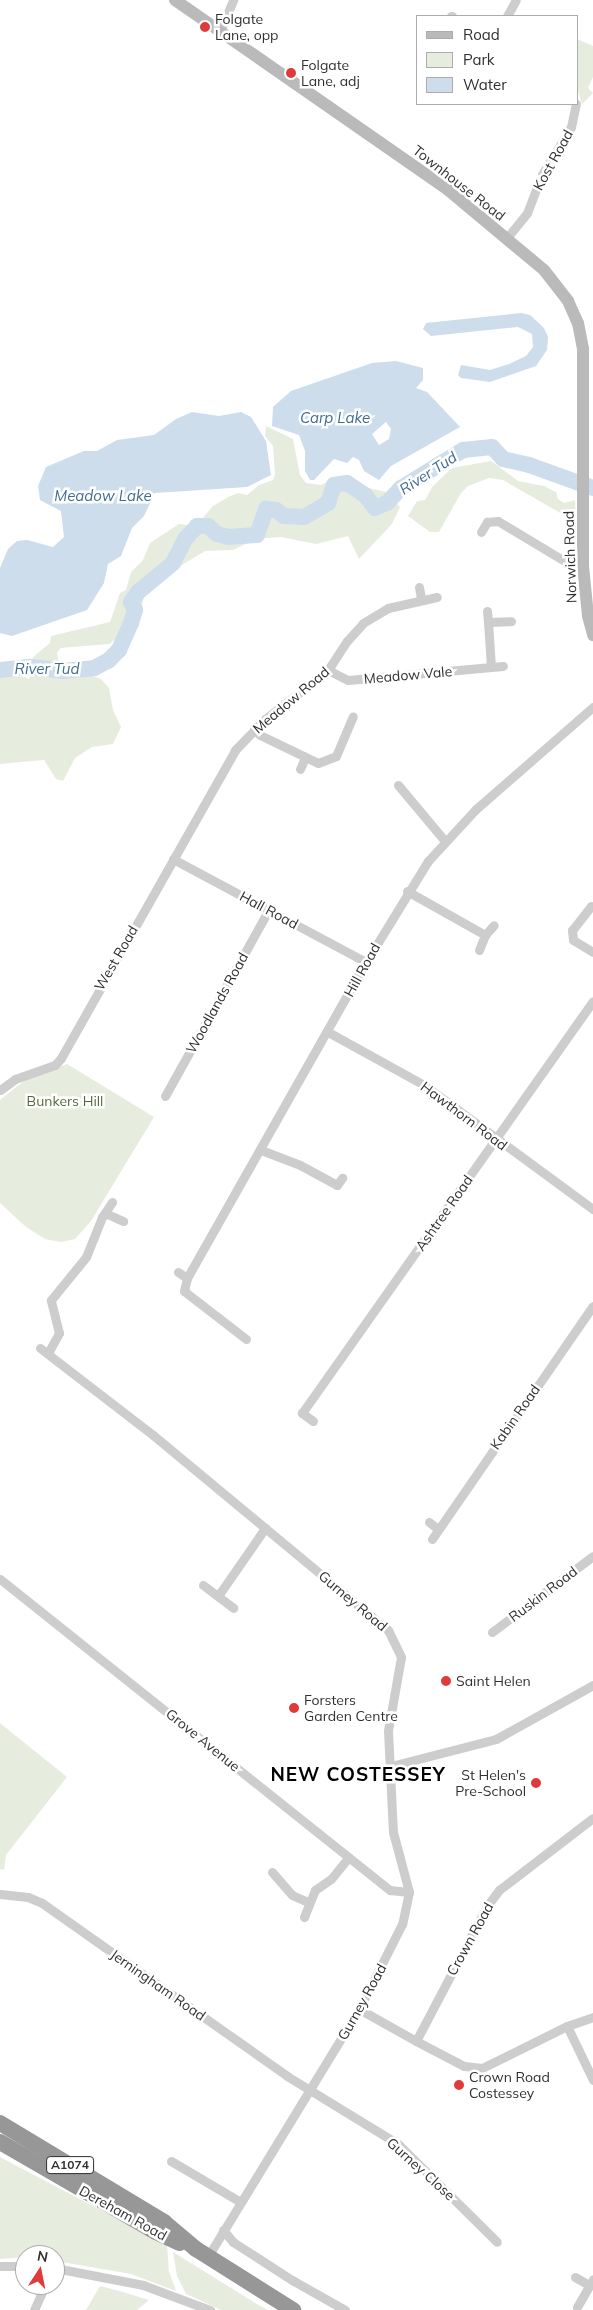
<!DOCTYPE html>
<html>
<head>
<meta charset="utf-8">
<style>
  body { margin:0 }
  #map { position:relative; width:593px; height:2310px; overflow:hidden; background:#fff; font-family:Mulish,sans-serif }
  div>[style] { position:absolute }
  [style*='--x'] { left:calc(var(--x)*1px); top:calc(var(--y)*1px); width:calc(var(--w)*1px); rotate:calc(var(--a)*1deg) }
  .green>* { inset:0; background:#e6eddf }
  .water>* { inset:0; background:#cdddeb }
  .river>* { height:16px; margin:-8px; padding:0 8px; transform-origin:8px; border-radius:8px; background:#cdddeb }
  .street>* { height:9px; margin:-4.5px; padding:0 4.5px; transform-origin:4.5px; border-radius:4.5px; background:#cdcdcd }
  .secondary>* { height:12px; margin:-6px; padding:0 6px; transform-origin:6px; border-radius:6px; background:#bababa }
  .highway>* { height:16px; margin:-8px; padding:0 8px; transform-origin:8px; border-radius:8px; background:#979797 }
  .dots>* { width:14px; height:14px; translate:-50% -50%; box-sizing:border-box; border:2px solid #fff; border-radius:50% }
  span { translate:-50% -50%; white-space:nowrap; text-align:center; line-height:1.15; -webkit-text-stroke:5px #fff; paint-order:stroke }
  .shield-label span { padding:1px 4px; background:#fff; border:1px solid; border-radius:4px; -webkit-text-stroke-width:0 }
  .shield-label { font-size:12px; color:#303030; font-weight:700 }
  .poi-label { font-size:14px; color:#303030 }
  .left { translate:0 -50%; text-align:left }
  .right { translate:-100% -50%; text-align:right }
  .street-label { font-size:14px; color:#303030 }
  .park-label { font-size:14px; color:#506b3f }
  .water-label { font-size:15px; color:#416c90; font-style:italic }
  .district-label { font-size:19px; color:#000; font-weight:700; letter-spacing:1px }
  .legend { position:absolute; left:416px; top:15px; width:162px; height:90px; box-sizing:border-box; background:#fff; border:1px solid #acacac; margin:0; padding:6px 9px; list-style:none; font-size:15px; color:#303030 }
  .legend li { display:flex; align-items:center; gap:10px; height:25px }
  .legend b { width:25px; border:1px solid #acacac }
  .north { position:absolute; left:15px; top:2245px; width:50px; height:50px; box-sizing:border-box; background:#fff; border:1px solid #acacac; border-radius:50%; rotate:11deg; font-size:14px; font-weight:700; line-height:20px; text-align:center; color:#303030 }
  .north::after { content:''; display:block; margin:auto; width:18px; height:22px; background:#df3b3c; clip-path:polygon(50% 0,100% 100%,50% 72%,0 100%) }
</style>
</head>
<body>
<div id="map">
  <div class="green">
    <div style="clip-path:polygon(577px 39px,593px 46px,593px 77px,588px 88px,593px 93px,582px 104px,577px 88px)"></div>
    <div style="clip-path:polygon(266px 426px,293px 439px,300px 475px,306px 483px,321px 485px,339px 477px,348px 483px,386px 492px,400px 507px,392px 524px,359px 559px,348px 536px,316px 544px,281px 537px,256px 539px,233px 550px,205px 551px,177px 568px,159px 571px,148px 579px,138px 624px,109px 644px,61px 648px,57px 653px,59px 663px,101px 679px,109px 688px,113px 710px,121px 727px,113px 744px,92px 747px,75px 758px,63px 781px,56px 779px,44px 760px,0 764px,0 674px,11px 670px,29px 679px,33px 657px,50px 643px,51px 636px,110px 622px,120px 593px,126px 590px,131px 572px,143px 560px,150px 543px,179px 524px,187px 525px,201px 520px,213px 506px,228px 497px,238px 493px,247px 495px,259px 485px,273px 480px,275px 474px,273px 446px,265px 436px)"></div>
    <div style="clip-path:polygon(491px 461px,518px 481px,544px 486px,556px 492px,558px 499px,564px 503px,575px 500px,576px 522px,503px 480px,489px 478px,468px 486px,461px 493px,439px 532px,430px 532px,408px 516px,417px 501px,425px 500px,433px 486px,452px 468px)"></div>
    <div style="clip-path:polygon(67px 1064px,154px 1117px,91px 1221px,75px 1239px,61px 1242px,45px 1239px,26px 1227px,0 1203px,0 1100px,25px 1080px)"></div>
    <div style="clip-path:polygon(0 1723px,67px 1777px,6px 1855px,4px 1870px,0 1869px)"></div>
    <div style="clip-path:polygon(0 2157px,167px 2245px,169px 2271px,176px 2291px,131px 2274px,55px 2261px,55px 2255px,0 2259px)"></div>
    <div style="clip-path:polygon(173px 2252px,257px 2304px,268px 2310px,221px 2310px,186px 2294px,177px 2276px)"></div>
    <div style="clip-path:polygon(100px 2286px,123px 2292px,149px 2300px,137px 2310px,86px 2310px)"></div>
  </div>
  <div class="water">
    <div style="clip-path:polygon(521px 313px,530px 315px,544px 328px,548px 337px,547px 350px,536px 366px,490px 382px,461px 378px,458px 375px,461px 365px,490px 370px,509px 364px,526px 356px,533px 347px,532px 334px,518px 327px,431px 336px,423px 329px,426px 323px)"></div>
    <div style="clip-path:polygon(evenodd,396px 361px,423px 368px,423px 380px,416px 388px,427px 392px,460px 427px,391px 466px,379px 480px,364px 471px,359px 460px,353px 457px,347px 463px,334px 459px,314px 480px,310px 480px,305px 471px,305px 451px,299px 435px,272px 426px,273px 407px,291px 391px,372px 363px,396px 361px,386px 422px,391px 429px,389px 439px,379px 445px,372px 434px,386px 422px)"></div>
    <div style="clip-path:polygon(192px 412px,219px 416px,241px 412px,251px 417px,266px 441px,271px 475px,247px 487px,155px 493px,144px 516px,132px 528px,121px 556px,108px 564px,104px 583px,87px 610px,12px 636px,0 633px,0 568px,8px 549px,17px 541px,27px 540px,53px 547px,64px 537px,61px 511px,40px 500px,38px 486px,46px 467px,84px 451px,97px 451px,117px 440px,154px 435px,176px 419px)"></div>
  </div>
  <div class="river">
    <div style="--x:0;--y:670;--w:31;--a:-6"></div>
    <div style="--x:31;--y:667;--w:31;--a:7"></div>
    <div style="--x:62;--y:671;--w:32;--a:-5"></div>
    <div style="--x:94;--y:668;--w:16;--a:-27"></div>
    <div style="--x:108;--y:661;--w:16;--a:-45"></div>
    <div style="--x:119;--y:650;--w:30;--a:-66"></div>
    <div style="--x:131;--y:623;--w:14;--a:-73"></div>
    <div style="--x:135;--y:610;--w:9;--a:-117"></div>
    <div style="--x:131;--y:602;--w:12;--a:-55"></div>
    <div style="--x:138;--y:592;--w:45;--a:-39.6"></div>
    <div style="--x:173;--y:563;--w:27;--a:-63"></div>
    <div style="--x:185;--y:539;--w:18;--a:-47"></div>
    <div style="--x:197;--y:526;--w:11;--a:0"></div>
    <div style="--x:208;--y:526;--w:12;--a:42"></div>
    <div style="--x:217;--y:534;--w:11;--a:15"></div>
    <div style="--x:228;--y:537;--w:29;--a:-4"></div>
    <div style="--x:257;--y:535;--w:28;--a:-71"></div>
    <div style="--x:266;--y:509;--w:10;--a:6"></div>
    <div style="--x:276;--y:510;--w:10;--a:37"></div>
    <div style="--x:284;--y:516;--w:20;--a:3"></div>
    <div style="--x:304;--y:517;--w:28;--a:-30"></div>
    <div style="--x:328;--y:503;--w:19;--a:-72"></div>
    <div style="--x:334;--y:485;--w:13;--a:-9"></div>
    <div style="--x:347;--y:483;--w:22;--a:34"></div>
    <div style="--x:365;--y:495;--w:16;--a:52"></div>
    <div style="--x:375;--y:508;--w:13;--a:-23"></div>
    <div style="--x:387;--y:503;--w:21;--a:-47"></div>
    <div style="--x:401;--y:488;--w:73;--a:-31.5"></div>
    <div style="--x:463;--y:450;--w:29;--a:-6"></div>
    <div style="--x:492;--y:447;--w:16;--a:47"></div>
    <div style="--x:503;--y:459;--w:27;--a:13"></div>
    <div style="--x:529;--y:465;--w:68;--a:19.8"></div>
  </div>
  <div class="street">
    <div style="--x:451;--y:16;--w:1;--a:0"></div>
    <div style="--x:507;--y:16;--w:18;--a:-61"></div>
    <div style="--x:220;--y:31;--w:34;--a:-67"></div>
    <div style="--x:506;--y:239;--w:33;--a:-51"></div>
    <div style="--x:527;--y:213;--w:40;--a:-69"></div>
    <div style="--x:541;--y:176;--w:57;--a:-58.5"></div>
    <div style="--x:571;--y:127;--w:24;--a:-78"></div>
    <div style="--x:481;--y:532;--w:12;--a:-59"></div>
    <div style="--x:487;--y:522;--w:11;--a:-5"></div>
    <div style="--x:498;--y:521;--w:82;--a:31"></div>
    <div style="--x:568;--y:563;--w:15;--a:11"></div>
    <div style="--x:419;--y:587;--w:11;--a:80"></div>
    <div style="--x:487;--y:611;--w:11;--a:85"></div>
    <div style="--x:491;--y:667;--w:12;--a:-5"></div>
    <div style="--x:328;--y:670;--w:22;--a:27"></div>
    <div style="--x:348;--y:680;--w:144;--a:-5.2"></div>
    <div style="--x:491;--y:667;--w:45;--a:-93.8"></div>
    <div style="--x:488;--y:622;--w:23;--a:-2"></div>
    <div style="--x:254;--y:729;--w:8;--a:45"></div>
    <div style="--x:260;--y:735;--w:64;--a:25.8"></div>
    <div style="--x:318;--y:763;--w:19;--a:-21"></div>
    <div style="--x:336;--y:756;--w:43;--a:-67"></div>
    <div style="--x:300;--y:769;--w:12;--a:-66"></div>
    <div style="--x:398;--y:785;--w:72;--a:50.1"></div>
    <div style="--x:173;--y:859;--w:219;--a:28.1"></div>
    <div style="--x:407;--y:891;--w:90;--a:29.4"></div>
    <div style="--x:485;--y:935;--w:13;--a:-48"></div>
    <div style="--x:591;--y:906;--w:31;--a:128"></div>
    <div style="--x:572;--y:930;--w:10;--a:84"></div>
    <div style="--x:573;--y:940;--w:23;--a:31"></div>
    <div style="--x:479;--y:950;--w:16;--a:-68"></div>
    <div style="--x:328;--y:1032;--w:110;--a:28.9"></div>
    <div style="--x:424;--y:1085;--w:210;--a:36.3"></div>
    <div style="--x:0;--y:1090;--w:19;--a:-36"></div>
    <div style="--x:15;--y:1079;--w:42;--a:-19.3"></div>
    <div style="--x:55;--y:1065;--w:9;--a:-49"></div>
    <div style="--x:61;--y:1058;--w:354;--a:-60.5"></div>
    <div style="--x:235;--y:750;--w:43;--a:-45.9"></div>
    <div style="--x:265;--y:719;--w:80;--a:-37.9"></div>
    <div style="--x:328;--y:670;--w:35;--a:-57"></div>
    <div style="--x:347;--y:641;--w:24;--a:-48"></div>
    <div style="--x:363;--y:623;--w:29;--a:-31"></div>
    <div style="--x:388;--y:608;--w:50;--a:-12.7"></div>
    <div style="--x:165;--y:1096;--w:214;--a:-60.9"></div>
    <div style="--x:261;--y:1150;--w:42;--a:21"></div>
    <div style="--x:300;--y:1165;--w:42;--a:28.4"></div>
    <div style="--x:337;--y:1185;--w:9;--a:-54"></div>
    <div style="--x:105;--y:1213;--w:20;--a:24"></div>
    <div style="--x:178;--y:1272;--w:11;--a:34"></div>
    <div style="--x:246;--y:1339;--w:78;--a:-142.3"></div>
    <div style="--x:184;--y:1291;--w:13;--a:-77"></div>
    <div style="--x:187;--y:1278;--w:363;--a:-60.5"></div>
    <div style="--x:366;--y:962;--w:119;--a:-58.5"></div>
    <div style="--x:428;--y:861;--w:71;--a:-47.3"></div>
    <div style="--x:476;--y:809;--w:155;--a:-41.1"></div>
    <div style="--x:40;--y:1348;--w:143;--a:37.6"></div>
    <div style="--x:153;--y:1435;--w:305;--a:39.7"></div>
    <div style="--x:388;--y:1630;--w:30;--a:64"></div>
    <div style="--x:401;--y:1657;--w:75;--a:100"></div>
    <div style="--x:388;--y:1731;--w:101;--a:87.2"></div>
    <div style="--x:393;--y:1832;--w:62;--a:75.1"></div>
    <div style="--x:409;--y:1892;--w:33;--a:102"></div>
    <div style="--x:402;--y:1924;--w:95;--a:116.8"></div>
    <div style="--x:359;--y:2009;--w:289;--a:121.4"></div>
    <div style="--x:48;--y:1353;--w:23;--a:-61"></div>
    <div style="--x:59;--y:1333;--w:34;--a:-104"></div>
    <div style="--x:51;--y:1300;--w:55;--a:-50.9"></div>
    <div style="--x:86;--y:1257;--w:43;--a:-68.2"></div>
    <div style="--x:102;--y:1217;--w:18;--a:-56"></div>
    <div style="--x:313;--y:1421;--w:14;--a:-144"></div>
    <div style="--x:302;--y:1413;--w:504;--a:-54.77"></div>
    <div style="--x:429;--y:1522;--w:11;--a:38"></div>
    <div style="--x:432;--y:1539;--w:283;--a:-55.4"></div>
    <div style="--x:0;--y:1579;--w:499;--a:38.6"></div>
    <div style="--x:390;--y:1890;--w:19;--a:6"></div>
    <div style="--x:203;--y:1585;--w:38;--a:37"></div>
    <div style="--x:218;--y:1596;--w:83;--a:-55.3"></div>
    <div style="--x:492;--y:1632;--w:126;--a:-37"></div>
    <div style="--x:391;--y:1766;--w:108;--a:-14.4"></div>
    <div style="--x:496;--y:1739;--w:111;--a:-29.1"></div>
    <div style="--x:272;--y:1872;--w:30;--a:49"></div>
    <div style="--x:292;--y:1895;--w:17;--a:24"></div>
    <div style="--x:0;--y:1894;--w:28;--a:6"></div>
    <div style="--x:28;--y:1897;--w:15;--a:23"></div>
    <div style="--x:42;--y:1903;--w:300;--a:35.2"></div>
    <div style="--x:287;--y:2076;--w:130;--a:31.5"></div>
    <div style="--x:398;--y:2144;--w:139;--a:44.7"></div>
    <div style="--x:304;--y:1917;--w:29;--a:-68"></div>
    <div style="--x:315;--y:1890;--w:19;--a:-35"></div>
    <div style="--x:331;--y:1879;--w:28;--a:-51"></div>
    <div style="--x:359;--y:2009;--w:65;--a:29.3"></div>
    <div style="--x:416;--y:2041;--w:153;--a:-62.3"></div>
    <div style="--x:487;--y:1906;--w:20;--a:-53"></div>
    <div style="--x:499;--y:1890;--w:118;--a:-37.5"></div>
    <div style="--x:567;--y:2026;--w:60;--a:64.3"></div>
    <div style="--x:416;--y:2041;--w:54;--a:27.5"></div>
    <div style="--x:464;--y:2066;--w:18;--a:6"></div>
    <div style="--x:482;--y:2068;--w:95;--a:-26.3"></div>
    <div style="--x:567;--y:2026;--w:28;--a:-19"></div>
    <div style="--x:171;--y:2161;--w:79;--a:30.5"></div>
    <div style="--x:223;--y:2230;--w:16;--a:50"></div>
    <div style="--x:233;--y:2242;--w:70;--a:32.8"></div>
    <div style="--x:292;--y:2280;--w:61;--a:29.5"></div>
    <div style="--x:0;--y:2266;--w:25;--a:0"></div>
    <div style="--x:55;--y:2268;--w:90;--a:10.9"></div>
    <div style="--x:143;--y:2285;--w:72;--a:20.5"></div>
    <div style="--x:575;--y:2277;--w:16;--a:30"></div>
    <div style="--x:577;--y:2307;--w:32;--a:-60"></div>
    <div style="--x:34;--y:2310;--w:27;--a:-66"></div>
  </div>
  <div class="secondary">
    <div style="--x:175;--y:0;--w:333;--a:34.8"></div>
    <div style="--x:448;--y:190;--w:125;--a:39.8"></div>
    <div style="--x:544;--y:270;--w:39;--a:52"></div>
    <div style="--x:568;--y:301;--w:24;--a:66"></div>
    <div style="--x:578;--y:323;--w:26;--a:79"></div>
    <div style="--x:583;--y:349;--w:217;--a:90"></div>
    <div style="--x:583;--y:566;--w:50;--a:84.3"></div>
    <div style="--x:588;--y:616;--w:20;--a:75"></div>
  </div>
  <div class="highway">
    <div style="--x:0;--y:2123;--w:192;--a:31.1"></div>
    <div style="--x:164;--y:2222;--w:42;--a:40.2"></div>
    <div style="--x:196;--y:2249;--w:115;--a:32.2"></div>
    <div style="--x:0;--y:2142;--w:180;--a:30"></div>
    <div style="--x:156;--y:2232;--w:26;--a:25"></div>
  </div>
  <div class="dots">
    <div style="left:205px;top:27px;background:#df3b3c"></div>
    <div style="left:291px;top:73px;background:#df3b3c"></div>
    <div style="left:446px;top:1681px;background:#df3b3c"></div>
    <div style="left:294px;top:1708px;background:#df3b3c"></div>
    <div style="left:536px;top:1783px;background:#df3b3c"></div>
    <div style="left:459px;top:2085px;background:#df3b3c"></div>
  </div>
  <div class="shield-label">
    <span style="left:70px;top:2165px">A1074</span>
  </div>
  <div class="poi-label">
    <span class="left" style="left:215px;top:27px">Folgate<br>Lane, opp</span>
    <span class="left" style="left:301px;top:73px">Folgate<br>Lane, adj</span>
    <span class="left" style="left:456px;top:1681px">Saint Helen</span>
    <span class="left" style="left:304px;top:1708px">Forsters<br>Garden Centre</span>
    <span class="right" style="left:526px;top:1783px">St Helen's<br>Pre-School</span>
    <span class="left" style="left:469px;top:2085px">Crown Road<br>Costessey</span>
  </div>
  <div class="street-label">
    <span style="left:553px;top:160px;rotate:-61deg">Kost Road</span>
    <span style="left:459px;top:183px;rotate:38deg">Townhouse Road</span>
    <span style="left:570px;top:557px;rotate:-92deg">Norwich Road</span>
    <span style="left:408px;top:675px;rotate:-5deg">Meadow Vale</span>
    <span style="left:291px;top:700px;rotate:-40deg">Meadow Road</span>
    <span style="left:269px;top:910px;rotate:28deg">Hall Road</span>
    <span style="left:116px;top:958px;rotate:-60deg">West Road</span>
    <span style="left:362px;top:970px;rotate:-61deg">Hill Road</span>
    <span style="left:217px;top:1003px;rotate:-61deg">Woodlands Road</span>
    <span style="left:464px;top:1116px;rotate:37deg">Hawthorn Road</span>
    <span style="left:444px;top:1213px;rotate:-55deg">Ashtree Road</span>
    <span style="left:515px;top:1417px;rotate:-55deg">Kabin Road</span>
    <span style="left:543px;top:1594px;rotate:-37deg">Ruskin Road</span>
    <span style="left:353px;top:1601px;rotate:40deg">Gurney Road</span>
    <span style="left:203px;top:1740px;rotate:39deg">Grove Avenue</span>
    <span style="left:470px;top:1939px;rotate:-61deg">Crown Road</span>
    <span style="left:158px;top:1985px;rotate:35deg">Jerningham Road</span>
    <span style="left:362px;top:2002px;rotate:-61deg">Gurney Road</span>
    <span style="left:421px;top:2169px;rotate:42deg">Gurney Close</span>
    <span style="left:123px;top:2213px;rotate:29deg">Dereham Road</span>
  </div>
  <div class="park-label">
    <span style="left:65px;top:1101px">Bunkers Hill</span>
  </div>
  <div class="water-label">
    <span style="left:335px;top:418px">Carp Lake</span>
    <span style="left:428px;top:473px;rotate:-33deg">River Tud</span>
    <span style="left:103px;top:496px">Meadow Lake</span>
    <span style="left:47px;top:669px">River Tud</span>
  </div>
  <div class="district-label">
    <span style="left:358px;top:1775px">NEW COSTESSEY</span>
  </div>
  <ul class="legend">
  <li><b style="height:6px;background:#bababa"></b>Road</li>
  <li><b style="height:14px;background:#e6eddf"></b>Park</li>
  <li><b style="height:14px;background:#cdddeb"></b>Water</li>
  </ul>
  <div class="north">N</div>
</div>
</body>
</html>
